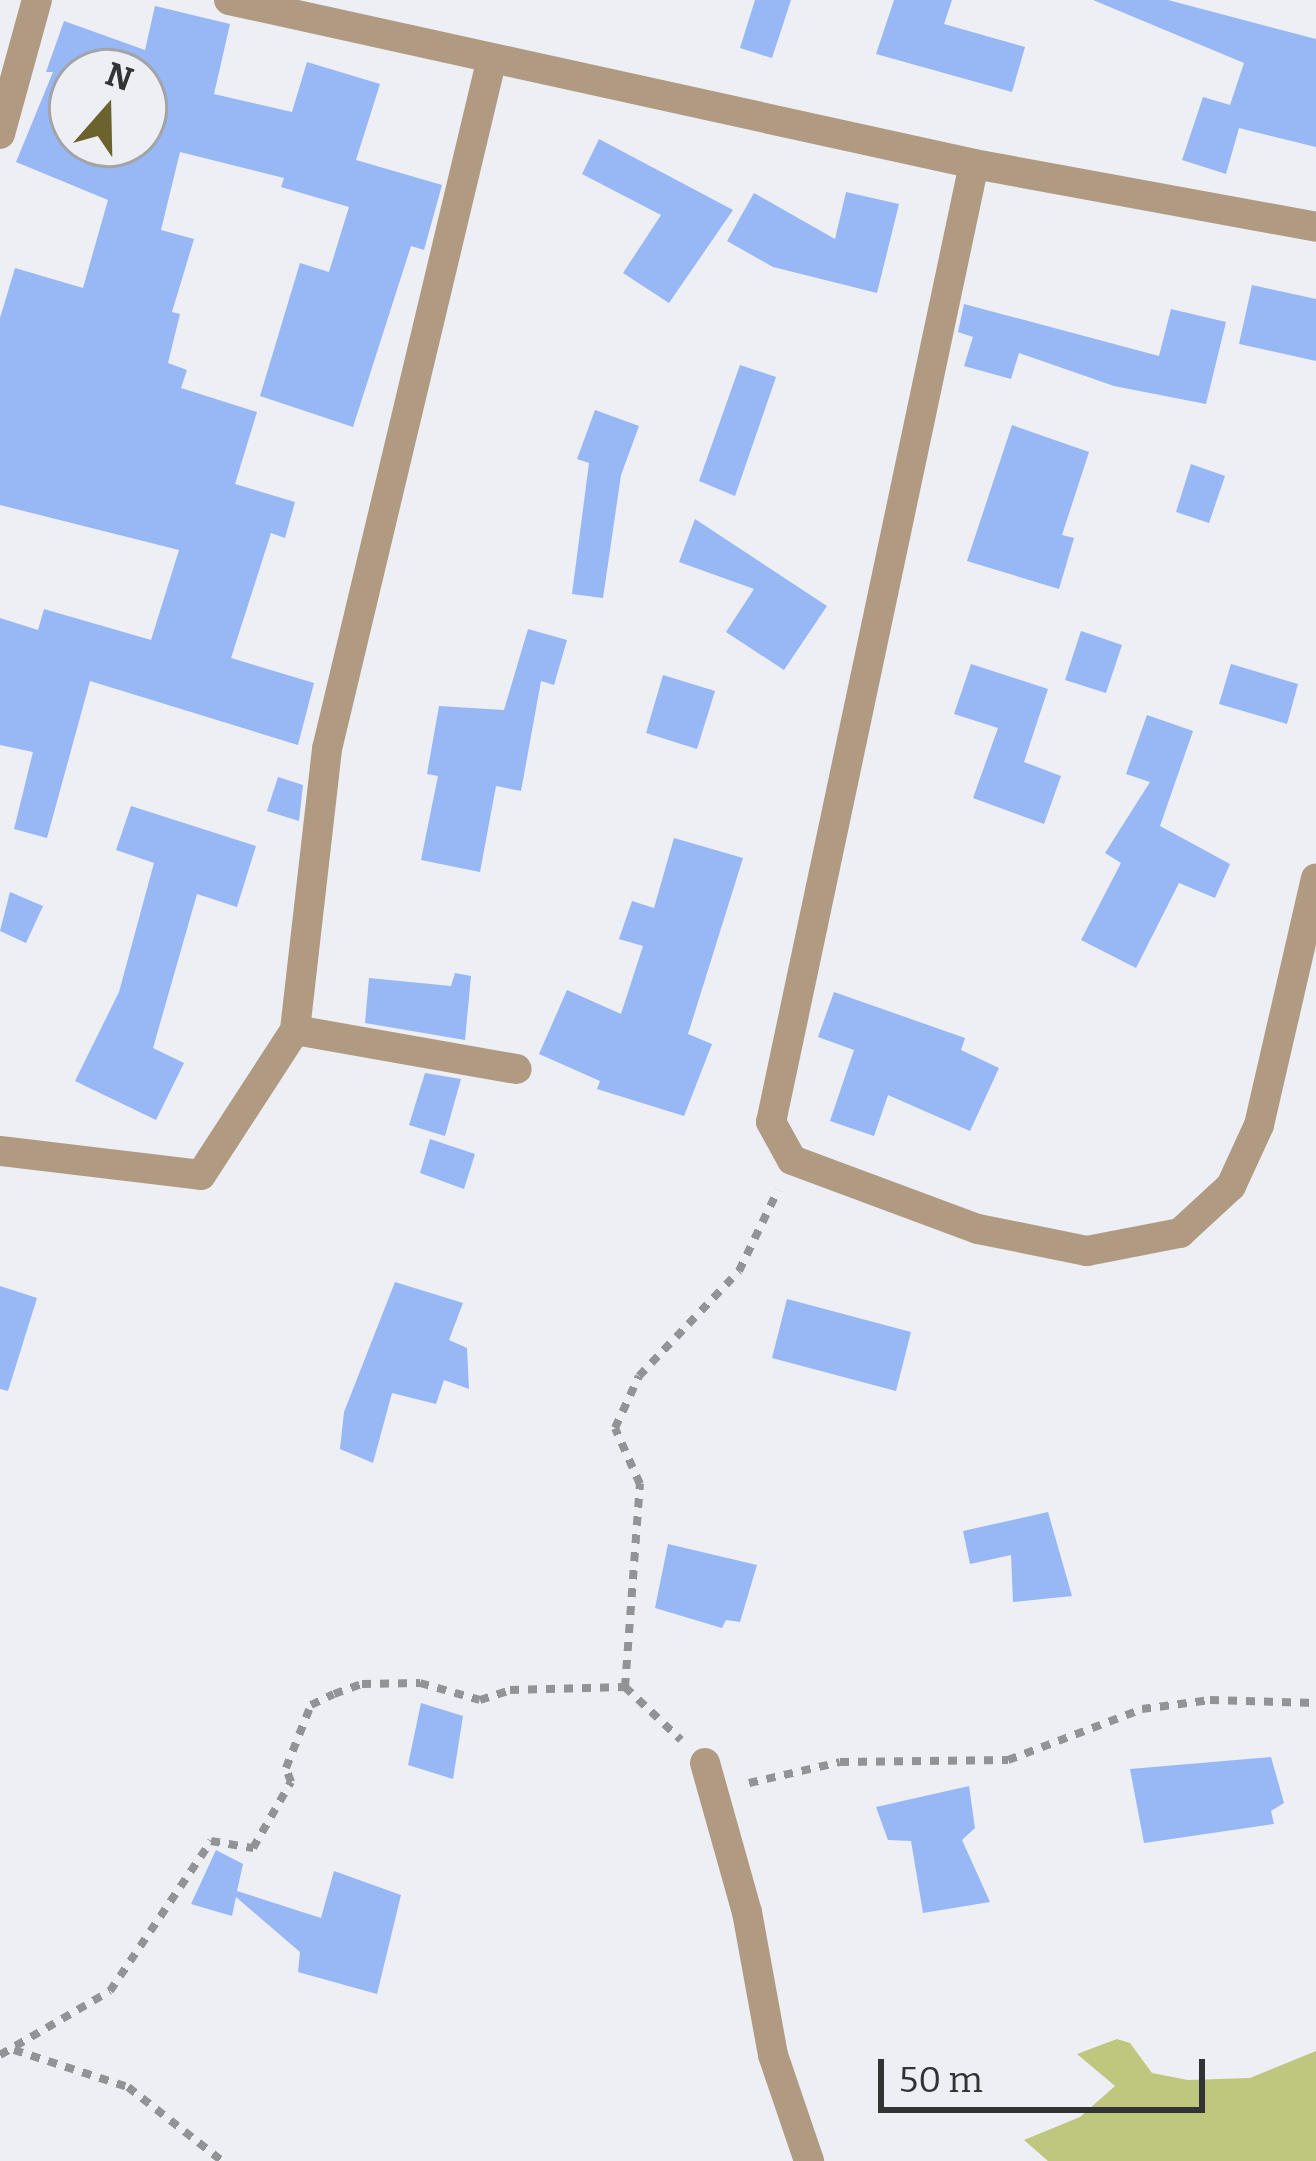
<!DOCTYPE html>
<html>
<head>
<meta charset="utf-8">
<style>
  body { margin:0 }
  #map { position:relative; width:1316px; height:2161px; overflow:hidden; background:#edeff5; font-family:Bitter,serif }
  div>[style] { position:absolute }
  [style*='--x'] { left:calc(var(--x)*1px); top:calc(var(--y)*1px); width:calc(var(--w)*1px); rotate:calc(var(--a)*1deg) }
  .forest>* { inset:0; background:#bfc77f }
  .building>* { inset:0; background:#98b7f5 }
  .path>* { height:8px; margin-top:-4px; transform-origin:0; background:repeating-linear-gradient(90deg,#929397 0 9px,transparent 0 18px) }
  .minor>* { height:30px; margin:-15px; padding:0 15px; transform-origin:15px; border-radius:15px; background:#b19a82 }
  span { translate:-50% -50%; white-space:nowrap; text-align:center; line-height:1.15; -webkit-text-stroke:12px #edeff5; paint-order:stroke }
  .north { position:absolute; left:48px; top:48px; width:120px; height:120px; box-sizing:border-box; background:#edeff5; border:3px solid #a2a4a8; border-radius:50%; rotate:20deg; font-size:33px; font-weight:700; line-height:48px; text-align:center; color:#323335 }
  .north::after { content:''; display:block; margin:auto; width:42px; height:54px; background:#6b622e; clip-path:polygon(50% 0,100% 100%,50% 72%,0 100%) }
  .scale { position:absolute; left:878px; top:2059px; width:327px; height:54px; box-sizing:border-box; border:6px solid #323335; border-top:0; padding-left:15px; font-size:36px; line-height:42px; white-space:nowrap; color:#323335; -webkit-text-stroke:9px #edeff5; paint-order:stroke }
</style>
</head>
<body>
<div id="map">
  <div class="forest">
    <div style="clip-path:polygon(1117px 2039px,1130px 2043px,1152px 2073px,1188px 2080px,1250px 2078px,1316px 2051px,1316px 2161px,1048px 2161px,1024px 2140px,1080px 2117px,1115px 2086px,1077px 2054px)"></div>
  </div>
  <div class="building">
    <div style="clip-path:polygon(755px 0,791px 0,772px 58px,740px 48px)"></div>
    <div style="clip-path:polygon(894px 0,952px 0,944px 24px,1025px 47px,1012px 92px,876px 54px)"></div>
    <div style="clip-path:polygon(1093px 0,1168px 0,1316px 39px,1316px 147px,1239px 128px,1226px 174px,1182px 160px,1203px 97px,1230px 105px,1244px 63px)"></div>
    <div style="clip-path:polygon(evenodd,155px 6px,230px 24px,214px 94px,292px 112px,307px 62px,380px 84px,356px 160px,442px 185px,424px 250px,411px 246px,353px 427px,260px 396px,300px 263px,329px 272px,349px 207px,281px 187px,284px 178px,180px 152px,161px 230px,194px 239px,172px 312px,180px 314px,168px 363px,187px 370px,181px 388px,257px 412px,235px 484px,295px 502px,285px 538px,271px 533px,231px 658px,314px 683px,298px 745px,90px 681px,47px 838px,14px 829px,33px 752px,0 745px,0 618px,38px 630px,44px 609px,151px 640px,179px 550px,0 505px,0 318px,15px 268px,83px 288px,108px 200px,16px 162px,53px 72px,46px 72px,64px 21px,145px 50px,155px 6px,72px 72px,144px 72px,144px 144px,72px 144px,72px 72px)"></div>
    <div style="clip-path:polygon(599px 139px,733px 210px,669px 303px,623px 273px,661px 215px,582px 174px)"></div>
    <div style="clip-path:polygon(846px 192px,899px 204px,877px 293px,773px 267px,727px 241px,754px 193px,835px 239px)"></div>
    <div style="clip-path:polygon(1252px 285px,1316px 299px,1316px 361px,1239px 344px)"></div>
    <div style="clip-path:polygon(964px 304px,1159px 356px,1171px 309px,1226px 322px,1206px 404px,1114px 386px,1019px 353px,1011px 379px,964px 366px,973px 337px,958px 332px)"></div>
    <div style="clip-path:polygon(740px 365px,776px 377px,735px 496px,699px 481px)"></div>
    <div style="clip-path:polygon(595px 410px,639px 426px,621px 475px,603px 598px,572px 594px,589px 463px,577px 459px)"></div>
    <div style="clip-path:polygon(1012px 425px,1089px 452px,1062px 535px,1074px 538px,1059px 589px,967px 561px)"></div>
    <div style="clip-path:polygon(1191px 464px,1225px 476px,1209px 523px,1176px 512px)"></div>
    <div style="clip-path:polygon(695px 519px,827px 606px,784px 670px,726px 632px,754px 589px,679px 562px)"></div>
    <div style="clip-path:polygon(528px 629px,567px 640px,554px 685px,541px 681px,521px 791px,496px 786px,480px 872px,421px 860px,438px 776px,427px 774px,439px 706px,504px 710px)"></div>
    <div style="clip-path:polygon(1081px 631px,1122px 645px,1106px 693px,1065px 680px)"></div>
    <div style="clip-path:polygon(971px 664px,1048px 689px,1024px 762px,1061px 776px,1044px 824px,973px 798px,998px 728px,954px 714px)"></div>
    <div style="clip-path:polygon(1231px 664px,1298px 684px,1287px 724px,1219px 704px)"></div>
    <div style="clip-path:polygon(663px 675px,715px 691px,697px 749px,646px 733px)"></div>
    <div style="clip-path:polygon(1147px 715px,1193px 731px,1160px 826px,1230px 864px,1215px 898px,1179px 883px,1136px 968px,1081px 940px,1121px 863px,1105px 853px,1150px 782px,1126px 774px)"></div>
    <div style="clip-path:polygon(278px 777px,303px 785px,299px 821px,267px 811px)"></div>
    <div style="clip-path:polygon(131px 806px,256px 846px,237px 907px,197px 894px,153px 1048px,184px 1063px,156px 1120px,75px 1081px,119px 992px,154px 863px,116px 850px)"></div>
    <div style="clip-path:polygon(674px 838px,743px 858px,688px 1034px,712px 1044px,684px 1116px,597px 1089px,600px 1081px,539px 1054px,567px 990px,621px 1014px,643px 946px,619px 939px,632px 901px,654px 908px)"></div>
    <div style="clip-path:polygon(10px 892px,43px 906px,26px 943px,0 931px)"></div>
    <div style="clip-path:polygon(455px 973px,471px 976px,465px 1040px,365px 1023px,369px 978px,451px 986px)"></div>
    <div style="clip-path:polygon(834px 992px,965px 1038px,961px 1050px,999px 1068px,970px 1131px,888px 1095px,874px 1136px,830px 1121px,854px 1050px,818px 1037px)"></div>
    <div style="clip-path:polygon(425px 1073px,461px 1079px,445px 1136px,409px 1125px)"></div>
    <div style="clip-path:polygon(430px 1139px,475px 1154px,464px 1189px,420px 1173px)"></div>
    <div style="clip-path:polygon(395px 1282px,463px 1303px,449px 1340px,467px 1348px,469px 1389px,444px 1380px,436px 1404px,392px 1393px,373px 1463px,340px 1449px,344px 1412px)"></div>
    <div style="clip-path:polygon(0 1286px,37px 1298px,8px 1391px,0 1389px)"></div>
    <div style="clip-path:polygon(787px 1299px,911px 1332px,896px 1391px,772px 1358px)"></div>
    <div style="clip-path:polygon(1048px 1512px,1072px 1596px,1013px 1602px,1011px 1555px,970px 1564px,963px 1531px)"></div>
    <div style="clip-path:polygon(668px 1544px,757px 1565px,740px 1622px,726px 1620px,722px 1628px,655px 1608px)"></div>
    <div style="clip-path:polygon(421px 1703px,463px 1716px,453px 1779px,408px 1765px)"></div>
    <div style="clip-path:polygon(1271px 1757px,1284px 1803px,1271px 1811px,1274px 1824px,1144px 1843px,1130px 1769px)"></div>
    <div style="clip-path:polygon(969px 1786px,975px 1828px,962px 1840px,990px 1902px,923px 1913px,911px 1841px,888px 1840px,876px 1807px)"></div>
    <div style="clip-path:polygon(216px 1850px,243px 1864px,237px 1891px,321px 1918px,334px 1871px,401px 1895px,377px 1994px,298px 1972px,300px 1952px,236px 1897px,232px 1916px,191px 1904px)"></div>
  </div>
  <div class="path">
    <div style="--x:625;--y:1687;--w:204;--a:-85.8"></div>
    <div style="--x:640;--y:1484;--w:61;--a:-114.1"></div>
    <div style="--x:615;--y:1428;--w:57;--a:-65.2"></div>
    <div style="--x:639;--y:1376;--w:145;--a:-46.4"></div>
    <div style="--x:739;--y:1271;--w:90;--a:-64.3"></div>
    <div style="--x:749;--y:1783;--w:93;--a:-13"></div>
    <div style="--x:840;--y:1762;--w:168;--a:-0.7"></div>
    <div style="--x:1008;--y:1760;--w:143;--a:-20.8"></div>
    <div style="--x:1142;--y:1709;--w:69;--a:-7.5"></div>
    <div style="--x:1210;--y:1700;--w:106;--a:1.6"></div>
    <div style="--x:14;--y:2050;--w:120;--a:18"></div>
    <div style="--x:128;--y:2087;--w:120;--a:38.2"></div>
    <div style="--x:0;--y:2055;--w:127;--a:-30.2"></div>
    <div style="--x:110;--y:1991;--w:181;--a:-56"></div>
    <div style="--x:211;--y:1841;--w:43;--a:9.5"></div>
    <div style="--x:253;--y:1848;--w:76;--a:-60.1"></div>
    <div style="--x:291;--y:1782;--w:15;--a:-110"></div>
    <div style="--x:286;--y:1768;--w:68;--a:-68.4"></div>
    <div style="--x:311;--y:1705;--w:25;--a:-26"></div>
    <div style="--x:334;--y:1694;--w:30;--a:-20"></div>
    <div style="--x:362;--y:1684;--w:58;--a:-1"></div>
    <div style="--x:420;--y:1683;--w:62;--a:15.8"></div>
    <div style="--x:480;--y:1700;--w:32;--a:-18"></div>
    <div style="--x:510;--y:1690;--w:115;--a:-1.5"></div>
    <div style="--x:625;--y:1687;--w:77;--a:43.4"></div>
  </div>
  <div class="minor">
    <div style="--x:229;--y:0;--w:763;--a:12.41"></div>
    <div style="--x:974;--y:164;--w:348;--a:10.4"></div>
    <div style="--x:0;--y:134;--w:139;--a:-74.6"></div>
    <div style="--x:974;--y:164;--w:979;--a:101.96"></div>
    <div style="--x:771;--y:1122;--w:43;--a:61.1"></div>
    <div style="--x:792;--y:1160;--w:198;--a:20.4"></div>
    <div style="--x:978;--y:1229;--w:111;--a:11.4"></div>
    <div style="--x:1087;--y:1251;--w:95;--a:-11"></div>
    <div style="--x:1180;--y:1233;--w:69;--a:-42.7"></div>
    <div style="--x:1231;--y:1186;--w:67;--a:-65.3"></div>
    <div style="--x:1259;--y:1125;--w:253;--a:-77"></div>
    <div style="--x:295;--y:1030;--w:225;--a:10"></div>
    <div style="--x:0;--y:1151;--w:202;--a:6.8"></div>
    <div style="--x:201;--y:1175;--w:173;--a:-57"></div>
    <div style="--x:295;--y:1030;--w:283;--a:-83.5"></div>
    <div style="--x:327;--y:749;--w:706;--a:-76.57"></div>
    <div style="--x:705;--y:1763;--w:155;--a:74.3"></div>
    <div style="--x:747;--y:1912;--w:145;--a:79.7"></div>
    <div style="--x:773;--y:2055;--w:112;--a:71.2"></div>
  </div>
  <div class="north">N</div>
  <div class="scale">50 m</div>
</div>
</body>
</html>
